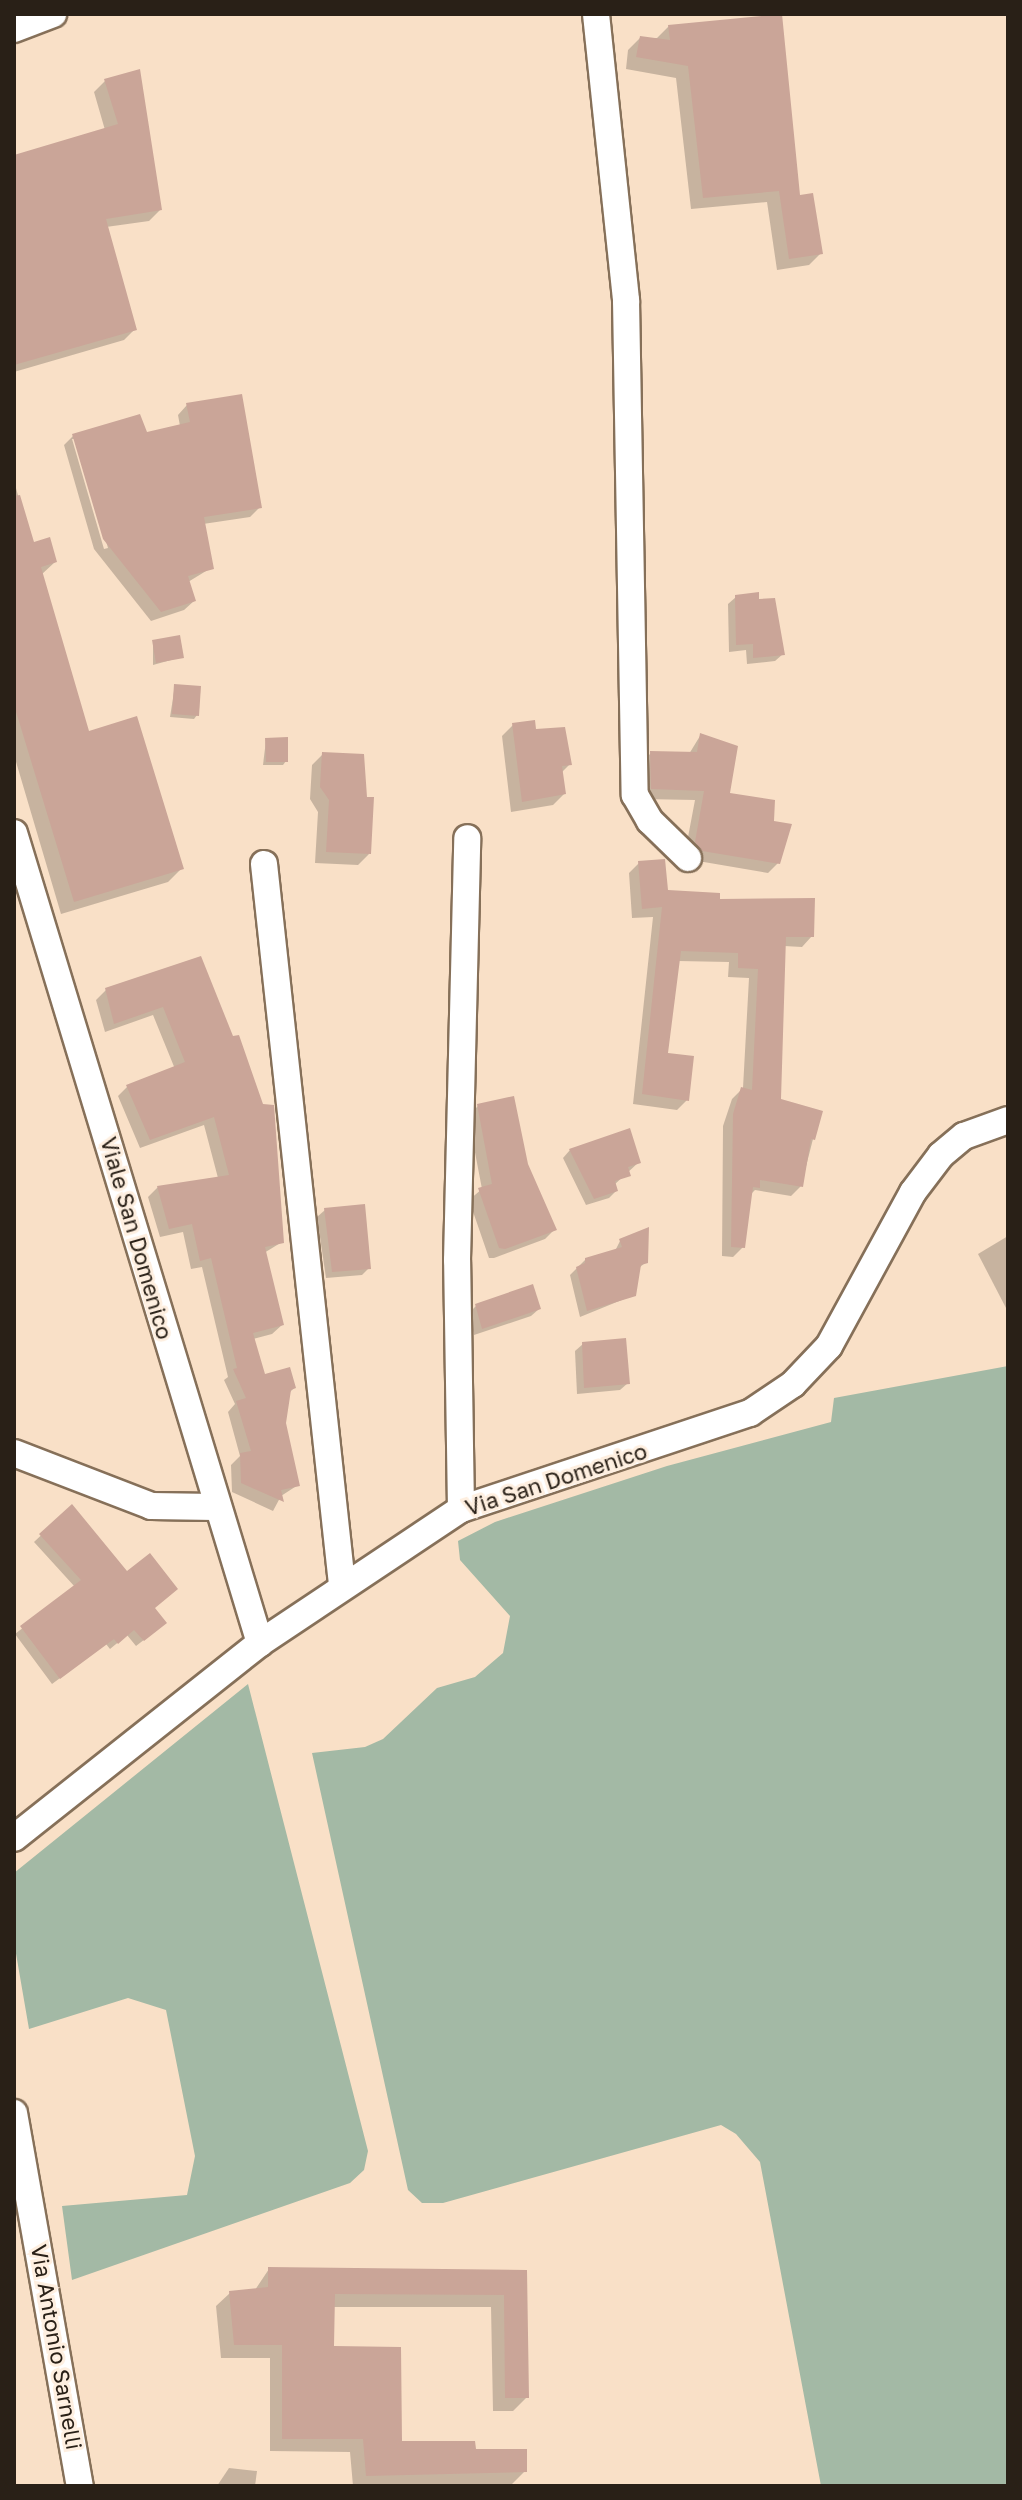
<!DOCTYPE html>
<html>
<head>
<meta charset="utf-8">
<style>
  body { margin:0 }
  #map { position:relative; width:1022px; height:2500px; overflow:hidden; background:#f9e0c7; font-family:"Golos Text",sans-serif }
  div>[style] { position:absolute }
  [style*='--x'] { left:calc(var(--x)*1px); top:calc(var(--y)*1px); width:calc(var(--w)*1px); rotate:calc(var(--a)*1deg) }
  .green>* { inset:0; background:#a3b9a5 }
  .shadow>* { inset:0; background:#0003 }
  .building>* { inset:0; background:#caa598 }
  .roads { filter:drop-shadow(2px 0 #867059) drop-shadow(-2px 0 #867059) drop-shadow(0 2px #867059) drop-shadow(0 -2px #867059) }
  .minor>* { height:26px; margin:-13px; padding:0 13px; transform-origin:13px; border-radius:13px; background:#fff }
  span { translate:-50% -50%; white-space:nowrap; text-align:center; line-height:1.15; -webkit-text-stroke:6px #feefe0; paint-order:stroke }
  .street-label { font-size:22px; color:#292017 }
  .frame { position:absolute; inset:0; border:16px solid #292017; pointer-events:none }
</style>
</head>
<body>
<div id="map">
  <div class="green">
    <div style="clip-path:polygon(1008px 1366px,1008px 2484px,821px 2486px,760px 2162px,736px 2134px,721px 2125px,443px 2203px,422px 2203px,408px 2190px,312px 1753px,365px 1747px,383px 1739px,437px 1688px,475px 1677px,503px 1653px,510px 1616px,460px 1560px,458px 1541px,495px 1522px,667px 1466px,831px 1422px,834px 1398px)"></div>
    <div style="clip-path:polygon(248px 1684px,368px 2151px,364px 2170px,350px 2183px,72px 2280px,62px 2206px,187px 2195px,195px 2156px,166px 2010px,128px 1998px,29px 2029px,14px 1942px,14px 1873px)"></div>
  </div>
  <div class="shadow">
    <div style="clip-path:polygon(669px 26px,799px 198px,821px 253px,809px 265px,777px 270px,767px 202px,691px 209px,676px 78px,626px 69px,628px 50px,640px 38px,657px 38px)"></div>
    <div style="clip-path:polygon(105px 81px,160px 210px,149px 221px,106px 227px,135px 329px,124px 340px,14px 372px,14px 157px,105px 130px,94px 92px)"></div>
    <div style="clip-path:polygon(evenodd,187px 405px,260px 507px,250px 517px,203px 524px,211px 568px,188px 582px,194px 601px,184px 610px,151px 621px,94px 549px,64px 445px,73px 436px,146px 434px,180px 426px,178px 415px,187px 405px,72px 439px,76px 439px,108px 548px,104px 549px,72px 439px)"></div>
    <div style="clip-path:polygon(14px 481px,32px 545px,55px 562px,41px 575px,87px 734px,182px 868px,168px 882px,61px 914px,14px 755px)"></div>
    <div style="clip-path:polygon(736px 597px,783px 654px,775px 661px,747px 664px,746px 650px,729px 652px,728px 604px)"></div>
    <div style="clip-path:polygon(153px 642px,182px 657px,153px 665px)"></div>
    <div style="clip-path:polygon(175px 686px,197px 715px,194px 719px,170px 717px)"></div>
    <div style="clip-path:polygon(513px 725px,534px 731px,570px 764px,561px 773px,564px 794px,553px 805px,511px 812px,502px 736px)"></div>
    <div style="clip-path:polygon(700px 736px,728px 795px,772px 822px,778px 863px,768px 873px,692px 860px,685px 853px,695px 800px,642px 799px,641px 763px,651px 753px,689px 754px)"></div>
    <div style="clip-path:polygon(266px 740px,286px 761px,283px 765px,263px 765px)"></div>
    <div style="clip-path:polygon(323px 754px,369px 854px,358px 865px,315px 863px,318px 812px,310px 799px,312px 765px)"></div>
    <div style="clip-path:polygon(639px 863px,666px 892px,718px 901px,812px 936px,802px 947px,784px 946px,779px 1100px,813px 1139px,801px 1186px,791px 1196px,755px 1190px,750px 1195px,743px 1247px,733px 1257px,722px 1256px,723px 1126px,732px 1099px,743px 1088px,749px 978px,728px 977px,729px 962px,678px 961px,666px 1055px,687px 1100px,677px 1110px,633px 1104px,653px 917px,632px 918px,629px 873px)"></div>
    <div style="clip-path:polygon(199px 958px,282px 1242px,264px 1253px,282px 1325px,272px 1334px,253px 1339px,264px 1377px,294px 1388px,288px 1394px,284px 1423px,298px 1485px,281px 1496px,273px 1511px,232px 1492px,231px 1465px,240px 1456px,228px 1412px,235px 1404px,224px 1380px,228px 1377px,202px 1267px,191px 1269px,183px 1232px,160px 1237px,148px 1197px,158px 1187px,218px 1178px,204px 1125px,140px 1148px,118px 1096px,127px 1087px,175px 1069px,153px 1015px,105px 1032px,96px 1000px,106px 990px)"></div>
    <div style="clip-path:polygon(478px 1106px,527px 1164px,555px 1229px,545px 1239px,494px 1258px,489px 1258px,469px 1200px,482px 1189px,468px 1116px)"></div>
    <div style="clip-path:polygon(570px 1150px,639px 1162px,614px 1185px,616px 1191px,609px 1198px,586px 1205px,563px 1158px)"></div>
    <div style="clip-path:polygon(325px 1210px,369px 1268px,362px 1275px,326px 1278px,317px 1217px)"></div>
    <div style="clip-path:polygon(647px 1230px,646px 1262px,639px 1268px,634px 1295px,580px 1317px,570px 1275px,586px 1259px,615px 1251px,620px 1241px)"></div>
    <div style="clip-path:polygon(1008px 1236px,1008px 1307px,1006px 1308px,978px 1254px)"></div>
    <div style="clip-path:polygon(476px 1306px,539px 1309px,531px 1316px,474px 1335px,469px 1313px)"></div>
    <div style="clip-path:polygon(583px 1344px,628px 1383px,620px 1390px,577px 1394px,575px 1351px)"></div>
    <div style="clip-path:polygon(71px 1507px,153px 1609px,158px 1629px,136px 1646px,127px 1635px,110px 1649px,106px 1644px,52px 1684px,15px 1634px,75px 1587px,34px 1542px)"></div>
    <div style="clip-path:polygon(269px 2269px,525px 2272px,527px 2397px,513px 2411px,493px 2411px,491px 2307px,333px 2307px,332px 2348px,400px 2442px,474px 2451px,525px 2471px,512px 2484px,353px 2486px,350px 2452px,270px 2451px,270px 2358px,221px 2358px,216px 2306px,230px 2293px,255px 2290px)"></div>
    <div style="clip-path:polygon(229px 2468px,257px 2471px,255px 2486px,217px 2486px)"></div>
  </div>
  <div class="building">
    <div style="clip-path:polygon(782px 14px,800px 195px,813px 193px,823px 254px,789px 259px,779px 191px,703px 198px,688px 66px,636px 57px,640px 36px,670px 40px,668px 25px)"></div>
    <div style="clip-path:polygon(140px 69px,162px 210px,106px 219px,137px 330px,14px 365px,14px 155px,118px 124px,104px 79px)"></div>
    <div style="clip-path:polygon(242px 394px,262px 508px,204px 517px,214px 569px,188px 576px,196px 601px,161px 612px,103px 539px,72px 434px,140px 414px,147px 432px,190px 422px,186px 403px)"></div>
    <div style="clip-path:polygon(20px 495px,34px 542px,50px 537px,57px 562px,41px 567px,89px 731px,137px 716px,184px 869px,74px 902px,14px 705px,14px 496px)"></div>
    <div style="clip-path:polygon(759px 592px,759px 599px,775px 598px,785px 655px,753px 658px,753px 644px,736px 645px,735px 595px)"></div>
    <div style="clip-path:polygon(180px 635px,184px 658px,156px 663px,152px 640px)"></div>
    <div style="clip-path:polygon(174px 684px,201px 686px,199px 716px,172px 714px)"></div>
    <div style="clip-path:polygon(535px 720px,536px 729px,565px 727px,572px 765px,562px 766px,566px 794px,522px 802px,512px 723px)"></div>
    <div style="clip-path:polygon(700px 733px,738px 746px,730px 793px,775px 800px,774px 821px,792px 824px,780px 864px,702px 851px,695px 842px,704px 791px,651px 789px,650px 751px,697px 752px)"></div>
    <div style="clip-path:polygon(288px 737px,288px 762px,266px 762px,265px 738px)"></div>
    <div style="clip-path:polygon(322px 752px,364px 754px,367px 797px,374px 797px,371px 854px,326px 852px,329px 800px,320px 787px)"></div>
    <div style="clip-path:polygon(665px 859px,668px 890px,720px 893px,720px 899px,815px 898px,814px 937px,786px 937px,781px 1099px,823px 1111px,815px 1140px,811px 1139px,803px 1187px,760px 1180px,760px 1188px,753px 1187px,745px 1248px,731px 1247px,733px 1114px,741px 1087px,752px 1090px,758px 969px,738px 968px,738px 953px,681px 951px,668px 1053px,694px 1056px,689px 1101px,642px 1094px,662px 907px,642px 909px,638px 861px)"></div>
    <div style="clip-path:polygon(201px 956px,233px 1036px,239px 1035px,263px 1104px,274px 1105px,284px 1243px,265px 1247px,284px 1325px,253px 1333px,265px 1374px,290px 1367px,296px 1388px,291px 1390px,286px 1423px,300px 1486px,281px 1490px,284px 1502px,241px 1483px,240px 1453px,251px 1451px,236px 1401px,246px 1398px,233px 1369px,237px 1368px,211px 1258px,200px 1261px,192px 1224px,169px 1229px,157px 1186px,229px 1175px,214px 1117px,150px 1140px,126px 1085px,185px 1062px,163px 1007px,114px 1024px,105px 988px)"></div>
    <div style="clip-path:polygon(514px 1096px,528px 1164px,557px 1230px,505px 1249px,499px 1248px,478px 1188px,492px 1184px,477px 1104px)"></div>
    <div style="clip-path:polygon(630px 1128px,641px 1163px,628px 1167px,631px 1176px,615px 1181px,618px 1191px,594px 1199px,569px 1149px)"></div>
    <div style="clip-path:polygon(365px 1204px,371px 1269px,332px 1272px,324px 1208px)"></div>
    <div style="clip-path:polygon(649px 1227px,648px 1263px,641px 1265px,636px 1296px,587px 1311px,576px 1267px,585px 1263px,585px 1258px,622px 1247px,619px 1239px)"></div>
    <div style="clip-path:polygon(533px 1284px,541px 1309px,482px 1329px,475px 1304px)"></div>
    <div style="clip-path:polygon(626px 1338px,630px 1384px,584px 1388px,582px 1342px)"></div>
    <div style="clip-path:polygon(72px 1504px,127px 1571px,150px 1553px,178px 1589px,155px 1608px,167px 1623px,144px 1641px,134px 1630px,118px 1644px,114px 1639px,60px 1679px,20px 1626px,81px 1580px,39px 1534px)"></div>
    <div style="clip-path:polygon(268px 2267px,527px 2270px,529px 2398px,505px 2398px,504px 2295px,335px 2294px,334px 2346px,401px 2347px,402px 2441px,475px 2441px,476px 2449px,527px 2449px,527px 2472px,366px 2476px,363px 2439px,282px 2439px,282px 2345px,234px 2345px,229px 2291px,268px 2287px)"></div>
  </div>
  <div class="roads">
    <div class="minor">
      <div style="--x:596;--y:14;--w:288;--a:84"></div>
      <div style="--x:626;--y:300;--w:495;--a:89"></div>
      <div style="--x:635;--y:795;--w:30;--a:60"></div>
      <div style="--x:650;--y:821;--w:53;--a:44.2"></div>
      <div style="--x:14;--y:29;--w:42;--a:-21"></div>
      <div style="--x:14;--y:833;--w:847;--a:73.11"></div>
      <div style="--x:264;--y:864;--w:724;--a:83.82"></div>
      <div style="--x:14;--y:1453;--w:147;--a:21.1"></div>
      <div style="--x:151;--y:1506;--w:64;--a:0.9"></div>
      <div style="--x:461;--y:1509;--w:249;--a:-90.9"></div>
      <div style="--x:457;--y:1260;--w:422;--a:-88.6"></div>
      <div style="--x:14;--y:1838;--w:314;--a:-38.4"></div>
      <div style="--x:260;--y:1643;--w:242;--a:-33.7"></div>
      <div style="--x:461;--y:1509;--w:305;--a:-18.4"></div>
      <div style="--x:750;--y:1413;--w:52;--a:-34"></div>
      <div style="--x:793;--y:1384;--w:52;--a:-46.5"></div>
      <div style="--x:829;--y:1346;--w:175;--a:-61.4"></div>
      <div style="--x:913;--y:1192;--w:46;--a:-52.9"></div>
      <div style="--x:941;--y:1155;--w:30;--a:-40"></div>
      <div style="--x:964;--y:1136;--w:47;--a:-20"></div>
      <div style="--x:14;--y:2113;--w:379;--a:80"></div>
    </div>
  </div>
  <div class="street-label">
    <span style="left:137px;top:1238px;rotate:74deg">Viale San Domenico</span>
    <span style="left:556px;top:1479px;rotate:-18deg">Via San Domenico</span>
    <span style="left:57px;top:2347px;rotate:80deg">Via Antonio Sarnelli</span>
  </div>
  <div class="frame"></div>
</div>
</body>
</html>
